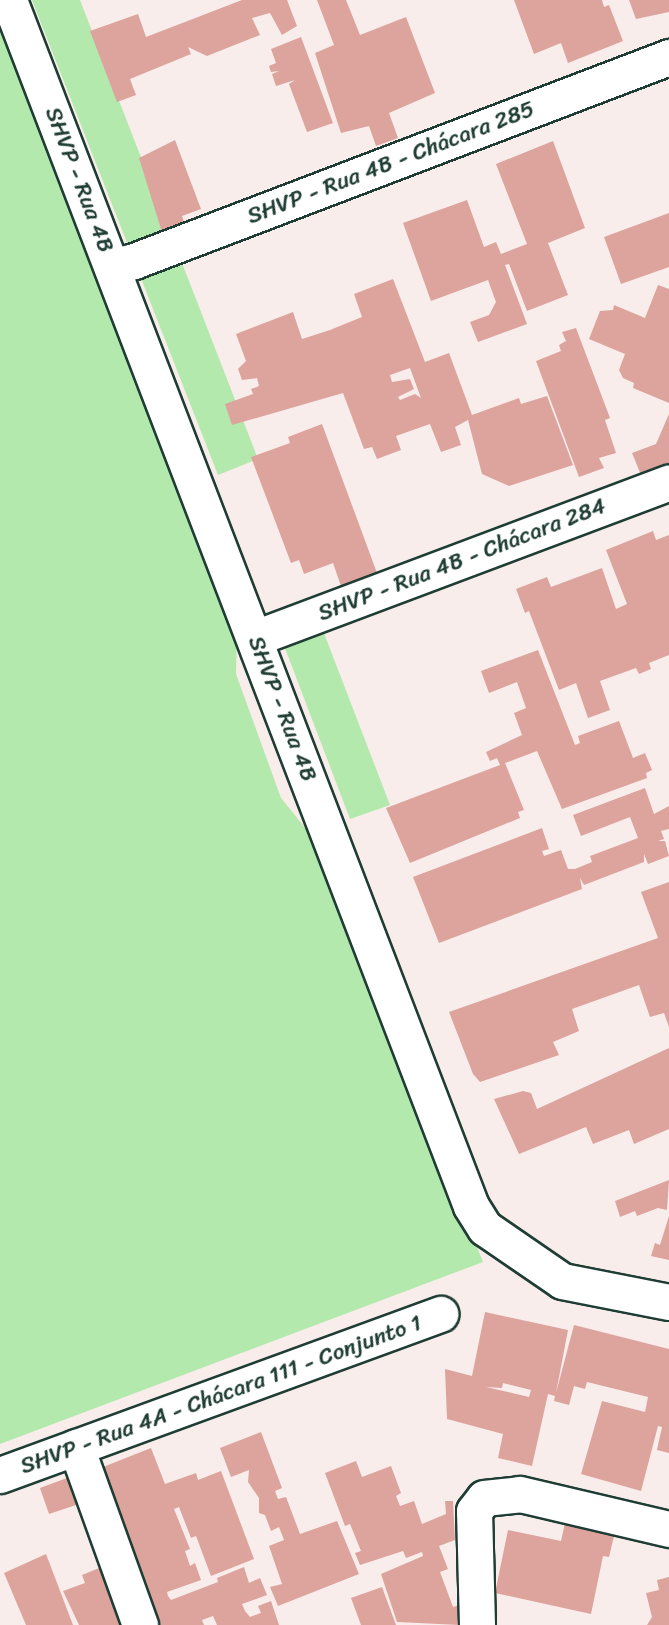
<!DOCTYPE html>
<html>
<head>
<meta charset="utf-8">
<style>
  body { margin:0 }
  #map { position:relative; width:669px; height:1625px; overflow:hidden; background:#f8edeb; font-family:Sriracha,sans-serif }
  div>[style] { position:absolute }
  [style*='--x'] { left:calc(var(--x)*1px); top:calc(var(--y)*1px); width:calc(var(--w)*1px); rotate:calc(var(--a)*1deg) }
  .green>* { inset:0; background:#b3e9ac }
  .building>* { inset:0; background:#dda39d }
  .roads { filter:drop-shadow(2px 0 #1f3d34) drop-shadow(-2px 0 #1f3d34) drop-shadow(0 2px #1f3d34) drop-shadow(0 -2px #1f3d34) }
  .minor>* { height:35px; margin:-17.5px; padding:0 17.5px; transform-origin:17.5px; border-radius:17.5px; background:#fff }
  span { translate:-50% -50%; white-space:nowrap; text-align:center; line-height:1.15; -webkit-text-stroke:6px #fff; paint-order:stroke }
  .street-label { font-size:23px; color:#1f3d34 }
</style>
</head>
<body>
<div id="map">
  <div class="green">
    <div style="clip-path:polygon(32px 0,80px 0,258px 459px,218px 475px)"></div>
    <div style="clip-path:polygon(0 20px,237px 631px,236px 674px,281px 798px,315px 840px,483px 1262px,0 1444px)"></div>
    <div style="clip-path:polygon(317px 615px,390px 805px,350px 819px,278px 630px)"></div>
  </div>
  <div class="building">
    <div style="clip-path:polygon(242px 0,287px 0,297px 26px,282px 35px,270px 13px,252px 18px,260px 35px,207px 56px,188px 47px,191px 54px,130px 79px,136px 95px,117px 102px,90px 31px,138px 14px,146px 37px)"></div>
    <div style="clip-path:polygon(317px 0,346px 0,360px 35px,406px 17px,435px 93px,389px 113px,398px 138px,376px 146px,369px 126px,341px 133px,315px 53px,334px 45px)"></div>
    <div style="clip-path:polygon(514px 0,602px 0,604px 7px,609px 5px,623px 41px,568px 63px,561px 43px,534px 54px)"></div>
    <div style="clip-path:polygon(629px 0,669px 0,669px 12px,636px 19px)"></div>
    <div style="clip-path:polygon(301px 37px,333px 123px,307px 132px,289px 84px,295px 80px,276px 86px,272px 74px,279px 71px,271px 72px,269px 66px,276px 63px,271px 49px)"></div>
    <div style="clip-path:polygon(175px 140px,201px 209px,182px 216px,188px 234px,165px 242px,139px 158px)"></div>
    <div style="clip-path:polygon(553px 141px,585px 228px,548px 243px,568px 295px,527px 311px,509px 264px,505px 265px,527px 324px,478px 342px,470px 322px,489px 315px,496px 302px,488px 280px,431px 301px,403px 223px,467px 200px,484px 247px,496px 242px,501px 254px,527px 244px,496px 164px)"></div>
    <div style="clip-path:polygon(669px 213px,669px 267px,621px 284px,604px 237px)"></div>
    <div style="clip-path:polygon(evenodd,393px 279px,425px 362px,449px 353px,472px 415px,519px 398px,521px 404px,547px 396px,573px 465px,509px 486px,482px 474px,468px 420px,455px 427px,461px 445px,441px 452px,430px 424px,396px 436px,401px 450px,377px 459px,372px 447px,364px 449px,343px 393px,232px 425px,225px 404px,253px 394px,251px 389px,259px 386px,257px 378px,242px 380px,238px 369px,246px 361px,236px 334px,293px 312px,302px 339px,330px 330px,362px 317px,354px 294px,393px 279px,410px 368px,421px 398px,415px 394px,400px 400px,398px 397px,414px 389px,410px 379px,392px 382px,390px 375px,410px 368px)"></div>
    <div style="clip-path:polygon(658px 285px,669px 289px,669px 403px,633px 388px,634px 383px,623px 378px,619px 370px,625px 354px,589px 339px,600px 311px,613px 310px,614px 305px,645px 318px)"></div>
    <div style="clip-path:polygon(576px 328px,610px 418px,605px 420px,616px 453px,599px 458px,604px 468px,579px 477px,536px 361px,561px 351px,559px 345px,566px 341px,562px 332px)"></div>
    <div style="clip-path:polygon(669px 414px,669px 465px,641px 475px,632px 453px,656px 444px)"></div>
    <div style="clip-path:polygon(322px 424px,377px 573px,361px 579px,363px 583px,334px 602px,330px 590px,341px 586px,333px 563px,304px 574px,299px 560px,291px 563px,251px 457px,290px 443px,288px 437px)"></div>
    <div style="clip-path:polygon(653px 531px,656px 540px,669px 535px,669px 655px,649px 663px,651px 669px,639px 674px,636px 668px,600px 681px,610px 710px,588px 718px,576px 683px,559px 690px,529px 611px,525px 613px,516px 589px,547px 577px,551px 587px,602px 568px,616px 609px,627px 604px,606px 550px)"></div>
    <div style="clip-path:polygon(538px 650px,575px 745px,580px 743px,578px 736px,619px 721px,633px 758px,645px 753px,652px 770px,646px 773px,647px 778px,562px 809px,537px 751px,505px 763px,524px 810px,518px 812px,520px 818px,410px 863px,386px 808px,500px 765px,497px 758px,490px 761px,486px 752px,522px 735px,514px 713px,526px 708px,517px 682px,489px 693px,481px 671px)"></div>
    <div style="clip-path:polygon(645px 788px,654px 814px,669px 806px,669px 829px,661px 831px,664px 839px,658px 841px,665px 841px,669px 856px,648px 864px,644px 854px,644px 862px,584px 885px,580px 878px,582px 889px,439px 943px,413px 877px,542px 828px,549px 849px,542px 851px,544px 856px,561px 850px,568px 869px,575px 869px,592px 862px,590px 856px,638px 838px,630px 817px,581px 836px,573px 815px)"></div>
    <div style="clip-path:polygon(669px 882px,669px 1027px,664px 1013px,650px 1017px,639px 985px,572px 1009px,579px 1031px,553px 1042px,559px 1055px,480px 1082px,473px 1074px,449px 1012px,658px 938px,641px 892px)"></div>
    <div style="clip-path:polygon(669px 1048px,669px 1129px,634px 1144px,629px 1130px,593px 1144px,586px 1127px,519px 1154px,494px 1099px,523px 1091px,531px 1093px,537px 1109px)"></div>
    <div style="clip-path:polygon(669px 1180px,667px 1210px,658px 1208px,637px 1216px,635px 1211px,620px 1217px,615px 1201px)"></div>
    <div style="clip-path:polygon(669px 1216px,669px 1260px,651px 1256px,655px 1243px,660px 1245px)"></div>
    <div style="clip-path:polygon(evenodd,485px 1312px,568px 1330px,556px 1393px,574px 1325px,669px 1349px,669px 1453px,657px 1450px,662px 1427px,658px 1426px,641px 1491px,581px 1474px,602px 1401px,645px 1412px,648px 1397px,587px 1382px,585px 1389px,574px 1386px,569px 1405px,554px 1401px,555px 1396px,548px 1394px,532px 1466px,498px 1458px,503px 1434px,447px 1419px,445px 1369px,472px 1376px,485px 1312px,503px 1383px,531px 1390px,529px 1397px,486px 1387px,502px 1388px,503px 1383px)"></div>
    <div style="clip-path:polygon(261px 1432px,282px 1488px,275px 1491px,278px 1499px,286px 1497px,300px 1534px,337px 1521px,359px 1574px,278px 1606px,270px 1587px,282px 1584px,269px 1546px,284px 1540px,279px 1527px,271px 1531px,265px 1515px,259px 1513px,259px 1498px,248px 1482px,249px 1470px,231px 1477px,220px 1448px)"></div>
    <div style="clip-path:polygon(151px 1448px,165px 1484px,196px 1473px,198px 1480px,221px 1471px,254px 1559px,211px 1576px,196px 1536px,191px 1538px,179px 1507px,174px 1509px,190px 1549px,185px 1551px,190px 1566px,195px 1563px,201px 1580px,167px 1592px,168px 1596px,171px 1600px,218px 1582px,217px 1578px,244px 1567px,249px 1583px,260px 1578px,267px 1595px,242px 1604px,245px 1611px,250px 1617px,261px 1613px,258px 1606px,271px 1601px,279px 1625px,217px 1625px,213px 1616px,202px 1620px,204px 1625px,154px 1625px,98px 1469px)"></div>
    <div style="clip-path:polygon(356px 1461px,362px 1477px,391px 1466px,401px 1493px,396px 1496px,400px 1506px,414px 1501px,422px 1524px,446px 1514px,445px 1501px,453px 1501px,455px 1540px,439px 1546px,448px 1569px,440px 1572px,453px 1607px,459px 1605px,460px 1625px,397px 1622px,381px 1574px,423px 1556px,422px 1552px,406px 1558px,403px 1551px,360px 1565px,355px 1553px,361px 1551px,350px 1524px,345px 1526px,325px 1473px)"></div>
    <div style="clip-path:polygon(75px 1475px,85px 1502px,49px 1514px,40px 1488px)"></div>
    <div style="clip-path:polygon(565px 1523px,614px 1536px,609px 1557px,603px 1556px,591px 1614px,495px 1593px,508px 1530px,561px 1541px)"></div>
    <div style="clip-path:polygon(46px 1554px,73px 1625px,26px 1625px,4px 1573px)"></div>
    <div style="clip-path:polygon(104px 1566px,127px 1625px,79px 1625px,63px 1591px,85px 1583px,82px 1575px)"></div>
    <div style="clip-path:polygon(669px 1577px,669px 1625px,647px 1625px,652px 1617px,646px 1593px,659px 1590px,657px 1580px)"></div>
    <div style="clip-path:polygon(382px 1587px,396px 1625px,361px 1625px,351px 1598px)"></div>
  </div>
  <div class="roads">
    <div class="minor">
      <div style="--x:9;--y:0;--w:1291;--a:69.04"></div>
      <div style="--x:471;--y:1206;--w:26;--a:58"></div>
      <div style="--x:485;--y:1228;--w:93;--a:34.5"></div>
      <div style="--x:562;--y:1281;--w:109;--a:11.1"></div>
      <div style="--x:113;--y:266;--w:22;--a:-13"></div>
      <div style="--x:134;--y:261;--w:573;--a:-20.87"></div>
      <div style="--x:255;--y:638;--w:442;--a:-20.6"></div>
      <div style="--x:76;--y:1447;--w:189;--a:70.2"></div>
      <div style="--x:0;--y:1475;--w:469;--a:-20.1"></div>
      <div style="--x:477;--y:1625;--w:114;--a:-91.5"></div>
      <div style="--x:474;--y:1511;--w:16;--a:-52"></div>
      <div style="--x:484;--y:1498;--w:36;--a:-6"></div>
      <div style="--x:520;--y:1494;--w:153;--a:13.2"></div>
    </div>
  </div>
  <div class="street-label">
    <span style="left:391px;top:163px;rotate:-21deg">SHVP - Rua 4B - Chácara 285</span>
    <span style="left:79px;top:180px;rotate:69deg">SHVP - Rua 4B</span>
    <span style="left:462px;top:560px;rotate:-21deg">SHVP - Rua 4B - Chácara 284</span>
    <span style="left:282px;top:709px;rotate:69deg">SHVP - Rua 4B</span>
    <span style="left:221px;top:1395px;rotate:-20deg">SHVP - Rua 4A - Chácara 111 - Conjunto 1</span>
  </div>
</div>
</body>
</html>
